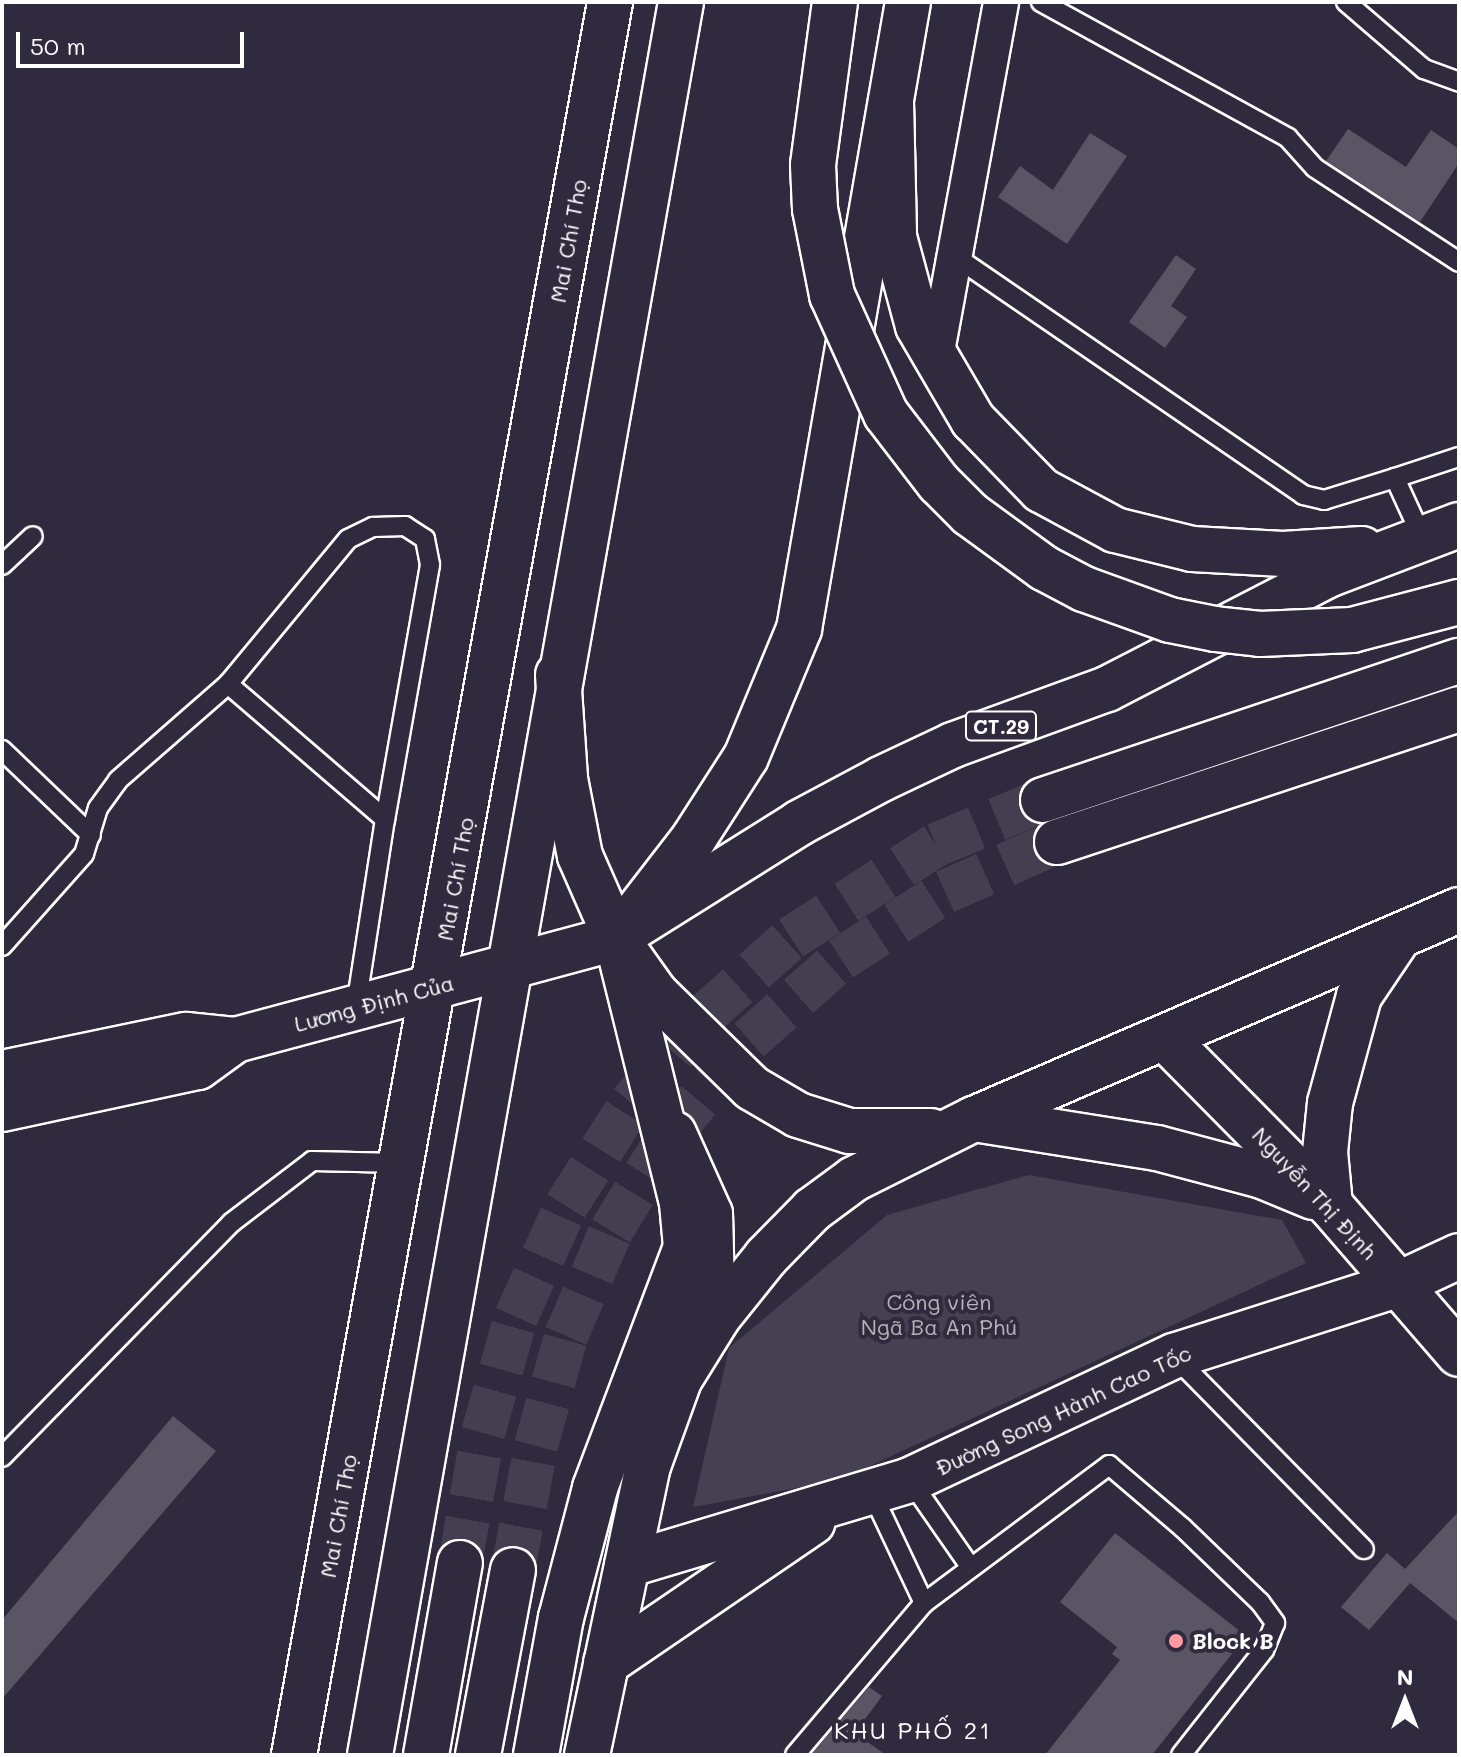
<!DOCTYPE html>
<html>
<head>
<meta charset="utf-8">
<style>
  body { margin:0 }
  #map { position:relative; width:1461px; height:1757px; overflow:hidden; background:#2f2a3d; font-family:Mali,sans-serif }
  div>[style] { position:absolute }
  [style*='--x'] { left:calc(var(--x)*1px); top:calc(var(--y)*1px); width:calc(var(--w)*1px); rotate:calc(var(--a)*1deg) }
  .green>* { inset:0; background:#464152 }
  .building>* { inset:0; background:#595564 }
  .motorway-tunnel>* { height:44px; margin-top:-22px; transform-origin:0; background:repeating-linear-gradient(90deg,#443f50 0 44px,transparent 0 66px) }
  .roads { filter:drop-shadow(2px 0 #fff) drop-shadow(-2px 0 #fff) drop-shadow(0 2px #fff) drop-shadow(0 -2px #fff) }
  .service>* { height:18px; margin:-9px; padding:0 9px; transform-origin:9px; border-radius:9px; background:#2f2a3d }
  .minor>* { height:34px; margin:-17px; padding:0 17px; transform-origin:17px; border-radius:17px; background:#2f2a3d }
  .secondary>* { height:44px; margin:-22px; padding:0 22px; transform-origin:22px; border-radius:22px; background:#2f2a3d }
  .primary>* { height:44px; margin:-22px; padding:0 22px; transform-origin:22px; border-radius:22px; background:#2f2a3d }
  .trunk>* { height:44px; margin:-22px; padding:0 22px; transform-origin:22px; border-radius:22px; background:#2f2a3d }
  .motorway>* { height:44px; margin:-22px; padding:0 22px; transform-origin:22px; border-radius:22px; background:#2f2a3d }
  .bridges { filter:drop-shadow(2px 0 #fff) drop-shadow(-2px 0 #fff) drop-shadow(0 2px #fff) drop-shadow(0 -2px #fff) }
  .motorway-bridge>* { height:44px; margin:-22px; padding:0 22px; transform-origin:22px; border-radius:22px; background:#2f2a3d }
  .dots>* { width:22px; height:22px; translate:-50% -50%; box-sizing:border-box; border:4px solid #2f2a3d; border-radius:50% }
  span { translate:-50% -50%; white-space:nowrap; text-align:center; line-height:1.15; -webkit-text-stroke:8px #2f2a3d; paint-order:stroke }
  .shield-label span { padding:2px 6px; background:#2f2a3d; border:2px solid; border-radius:6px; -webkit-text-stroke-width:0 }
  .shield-label { font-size:20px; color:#fff; font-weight:700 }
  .street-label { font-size:22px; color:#fff }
  .park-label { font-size:22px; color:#b5b3ba }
  .poi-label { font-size:22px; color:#fff; font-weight:700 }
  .left { translate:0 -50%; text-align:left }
  .neighbourhood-label { font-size:24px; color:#fff; letter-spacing:2px }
  .frame { position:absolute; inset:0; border:4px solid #fff; pointer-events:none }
  .north { position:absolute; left:1365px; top:1661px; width:80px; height:80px; -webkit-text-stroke:6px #2f2a3d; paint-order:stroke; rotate:0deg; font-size:22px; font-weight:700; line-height:32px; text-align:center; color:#fff }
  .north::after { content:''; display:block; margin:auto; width:28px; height:36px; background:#fff; clip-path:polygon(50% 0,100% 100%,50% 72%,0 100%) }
  .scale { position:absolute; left:16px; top:32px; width:228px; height:36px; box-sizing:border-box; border:4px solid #fff; border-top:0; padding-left:10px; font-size:24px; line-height:28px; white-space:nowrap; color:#fff; -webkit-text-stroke:6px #2f2a3d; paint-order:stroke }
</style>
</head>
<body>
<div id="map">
  <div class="green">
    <div style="clip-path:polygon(1029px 1175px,1282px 1220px,1306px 1263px,840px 1480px,693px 1507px,729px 1348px,887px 1215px)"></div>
  </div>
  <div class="building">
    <div style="clip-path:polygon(1348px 129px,1406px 167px,1431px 130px,1459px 149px,1459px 163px,1420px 222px,1326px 161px)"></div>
    <div style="clip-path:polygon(1090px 133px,1127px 156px,1067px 244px,998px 197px,1020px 166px,1053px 190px)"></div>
    <div style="clip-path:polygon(1176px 255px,1196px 269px,1171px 306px,1187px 317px,1165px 348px,1129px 322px)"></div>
    <div style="clip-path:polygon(173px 1416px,216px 1451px,2px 1699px,2px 1620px)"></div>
    <div style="clip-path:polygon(1459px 1511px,1459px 1623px,1410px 1583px,1369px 1630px,1341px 1607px,1387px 1553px,1405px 1569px)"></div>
    <div style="clip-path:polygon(1115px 1533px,1246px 1636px,1152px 1755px,1045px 1755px,1120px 1660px,1112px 1654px,1117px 1647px,1060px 1602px)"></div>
    <div style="clip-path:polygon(869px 1687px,882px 1696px,855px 1733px,886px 1755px,811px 1755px)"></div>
  </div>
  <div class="motorway-tunnel">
    <div style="--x:460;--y:1563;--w:132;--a:-80"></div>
    <div style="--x:483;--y:1433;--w:121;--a:-74.1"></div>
    <div style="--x:516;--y:1317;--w:122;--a:-65.8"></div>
    <div style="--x:566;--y:1206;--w:122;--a:-57.7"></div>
    <div style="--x:631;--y:1103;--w:115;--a:-49.9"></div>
    <div style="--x:705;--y:1015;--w:115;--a:-41.8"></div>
    <div style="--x:791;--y:938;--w:172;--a:-32.7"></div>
    <div style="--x:936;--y:845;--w:116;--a:-22.8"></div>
    <div style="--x:513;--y:1570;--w:126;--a:-79.5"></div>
    <div style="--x:536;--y:1446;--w:114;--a:-74.7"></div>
    <div style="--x:566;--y:1336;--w:114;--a:-66.8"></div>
    <div style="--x:611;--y:1231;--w:114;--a:-58.7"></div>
    <div style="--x:670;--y:1134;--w:123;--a:-50"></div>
    <div style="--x:749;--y:1040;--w:123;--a:-41.4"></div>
    <div style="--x:841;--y:959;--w:124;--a:-32.8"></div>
    <div style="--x:945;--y:892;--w:123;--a:-24.1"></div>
  </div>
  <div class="roads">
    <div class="service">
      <div style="--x:1041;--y:2;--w:282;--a:28.8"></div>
      <div style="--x:1288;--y:138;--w:40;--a:48"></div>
      <div style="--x:1315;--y:168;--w:172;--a:33.1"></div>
      <div style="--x:1346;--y:2;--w:103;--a:40.7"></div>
      <div style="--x:1424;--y:69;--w:37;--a:20"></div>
      <div style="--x:956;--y:257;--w:421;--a:34.4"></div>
      <div style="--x:1303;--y:495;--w:22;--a:13"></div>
      <div style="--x:1324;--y:500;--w:74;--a:-17.2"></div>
      <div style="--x:1422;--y:537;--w:65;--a:-114.6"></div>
      <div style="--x:1395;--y:478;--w:67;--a:-18.2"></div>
      <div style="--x:2;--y:565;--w:42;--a:-43.1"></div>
      <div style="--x:228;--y:684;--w:207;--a:40.7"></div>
      <div style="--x:385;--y:819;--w:190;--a:98.8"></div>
      <div style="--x:2;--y:750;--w:123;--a:43.7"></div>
      <div style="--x:2;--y:946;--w:123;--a:-48.3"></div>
      <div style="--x:84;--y:854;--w:48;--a:-73.1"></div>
      <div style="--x:98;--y:808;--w:34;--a:-54"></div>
      <div style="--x:118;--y:780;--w:146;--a:-41.1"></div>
      <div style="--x:228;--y:684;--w:188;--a:-50.4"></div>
      <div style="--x:348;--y:539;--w:28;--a:-26"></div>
      <div style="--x:373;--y:527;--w:32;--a:-2"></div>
      <div style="--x:405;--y:526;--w:24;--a:33"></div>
      <div style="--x:425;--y:539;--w:26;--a:79"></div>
      <div style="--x:430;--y:565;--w:258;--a:100"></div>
      <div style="--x:1176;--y:1358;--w:268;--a:45.5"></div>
      <div style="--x:2;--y:1457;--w:327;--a:-45.6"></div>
      <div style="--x:231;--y:1223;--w:102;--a:-37.4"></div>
      <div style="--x:312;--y:1161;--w:88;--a:1.3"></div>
      <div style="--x:910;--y:1480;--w:103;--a:55.2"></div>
      <div style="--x:871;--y:1491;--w:124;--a:64.7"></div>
      <div style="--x:795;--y:1755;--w:199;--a:-49.7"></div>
      <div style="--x:924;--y:1603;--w:231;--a:-36.7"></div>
      <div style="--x:1109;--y:1465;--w:97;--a:40.4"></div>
      <div style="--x:1183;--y:1528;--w:107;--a:43.9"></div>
      <div style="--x:1260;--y:1602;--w:26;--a:54"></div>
      <div style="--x:1275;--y:1623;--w:29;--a:112"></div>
      <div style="--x:1264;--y:1650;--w:134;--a:128.3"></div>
    </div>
    <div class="minor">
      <div style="--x:936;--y:357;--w:361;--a:-79.6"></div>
    </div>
    <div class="secondary">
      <div style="--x:1165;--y:1038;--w:235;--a:45.3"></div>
      <div style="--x:1330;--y:1205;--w:197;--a:49.1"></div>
      <div style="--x:2;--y:1073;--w:188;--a:-11.7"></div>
      <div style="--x:186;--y:1035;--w:49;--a:5.8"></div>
      <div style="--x:235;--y:1040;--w:287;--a:-15"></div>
      <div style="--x:2;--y:1109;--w:200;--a:-12.1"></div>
      <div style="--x:198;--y:1067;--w:46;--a:-36.1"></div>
      <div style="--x:974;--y:1119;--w:185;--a:9"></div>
      <div style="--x:1157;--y:1148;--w:109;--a:14.9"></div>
      <div style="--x:1262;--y:1176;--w:55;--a:22.4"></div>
      <div style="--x:1330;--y:1205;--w:53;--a:-95.4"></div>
      <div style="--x:1325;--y:1152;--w:49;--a:-84.2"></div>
      <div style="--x:1330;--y:1103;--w:111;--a:-74.8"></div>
      <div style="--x:1359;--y:996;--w:70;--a:-56.1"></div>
      <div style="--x:627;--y:1565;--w:295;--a:-16.7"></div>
      <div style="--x:910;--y:1480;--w:292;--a:-25.2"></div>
      <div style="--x:1174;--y:1356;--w:236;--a:-17.7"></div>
      <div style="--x:1399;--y:1284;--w:66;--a:-25"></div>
      <div style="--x:606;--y:1663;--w:250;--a:-34.3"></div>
    </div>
    <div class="primary">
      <div style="--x:294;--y:1755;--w:1781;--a:-79.78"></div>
      <div style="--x:587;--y:1755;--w:295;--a:-78.1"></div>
      <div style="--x:648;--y:1466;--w:188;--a:-70.1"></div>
      <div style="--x:712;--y:1289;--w:75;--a:-91.5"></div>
      <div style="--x:710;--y:1214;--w:88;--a:-114.2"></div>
    </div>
    <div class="trunk">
      <div style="--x:623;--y:930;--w:116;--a:-52.3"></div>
      <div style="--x:694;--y:838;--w:96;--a:-57.3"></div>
      <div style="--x:746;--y:757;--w:139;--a:-67.5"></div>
      <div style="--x:799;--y:629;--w:636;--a:-80.14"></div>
      <div style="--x:512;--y:966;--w:108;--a:-15.1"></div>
      <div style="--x:370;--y:1755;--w:1780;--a:-79.94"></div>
      <div style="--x:536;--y:1755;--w:139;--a:-79.7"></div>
      <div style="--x:561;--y:1618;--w:134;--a:-75.3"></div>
      <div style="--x:595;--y:1488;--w:258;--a:-69.3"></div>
      <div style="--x:686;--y:1247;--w:44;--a:-95.2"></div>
      <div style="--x:682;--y:1203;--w:270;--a:-103.9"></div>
    </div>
    <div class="motorway">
      <div style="--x:891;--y:101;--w:136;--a:88.7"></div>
      <div style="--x:894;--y:237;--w:92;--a:74.9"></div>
      <div style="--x:918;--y:326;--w:109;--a:59.7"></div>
      <div style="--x:973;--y:420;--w:98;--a:45.8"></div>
      <div style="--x:1041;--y:490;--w:84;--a:28.4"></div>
      <div style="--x:1115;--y:530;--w:79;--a:13.9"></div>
      <div style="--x:1192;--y:549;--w:91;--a:3.1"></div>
      <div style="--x:1283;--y:554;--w:79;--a:-3.6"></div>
      <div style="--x:558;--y:675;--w:104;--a:86.1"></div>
      <div style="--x:565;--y:779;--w:78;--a:79"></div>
      <div style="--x:580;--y:856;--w:90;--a:66.3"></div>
      <div style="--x:616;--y:938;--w:69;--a:54.5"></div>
      <div style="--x:656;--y:994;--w:134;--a:44.4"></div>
      <div style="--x:752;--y:1088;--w:53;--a:30.4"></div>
      <div style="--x:798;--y:1115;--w:53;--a:17.4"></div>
      <div style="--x:849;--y:1131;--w:82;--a:0"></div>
      <div style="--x:1043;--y:800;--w:439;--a:-18.5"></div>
      <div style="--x:1057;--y:842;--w:423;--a:-18.3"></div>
      <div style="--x:616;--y:938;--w:216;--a:-32.1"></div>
      <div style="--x:799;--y:823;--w:93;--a:-28.2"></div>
      <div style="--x:881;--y:779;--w:80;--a:-25.3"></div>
      <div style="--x:953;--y:745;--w:164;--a:-20"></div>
      <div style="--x:1107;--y:689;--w:251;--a:-27.3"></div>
      <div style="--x:1330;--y:574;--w:138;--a:-20.8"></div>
      <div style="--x:679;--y:1380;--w:74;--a:-58.2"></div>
      <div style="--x:718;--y:1317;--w:77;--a:-51.3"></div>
      <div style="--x:766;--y:1257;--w:66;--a:-45.6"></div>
      <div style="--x:812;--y:1210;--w:52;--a:-36.4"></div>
      <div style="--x:854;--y:1179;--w:134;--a:-26.6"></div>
      <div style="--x:974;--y:1119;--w:528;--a:-23.31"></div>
      <div style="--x:426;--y:1755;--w:195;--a:-80"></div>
      <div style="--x:478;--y:1755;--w:188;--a:-79.3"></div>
    </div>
  </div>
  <div class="bridges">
    <div class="motorway-bridge">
      <div style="--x:835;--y:2;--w:164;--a:97.7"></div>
      <div style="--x:813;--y:165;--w:44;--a:87.4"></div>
      <div style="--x:815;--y:209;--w:88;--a:78.8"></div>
      <div style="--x:832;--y:295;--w:131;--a:65.6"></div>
      <div style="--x:886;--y:414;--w:87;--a:52.5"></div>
      <div style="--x:939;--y:483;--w:44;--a:45"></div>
      <div style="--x:970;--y:514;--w:92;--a:36.1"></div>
      <div style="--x:1044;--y:568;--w:45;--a:27.7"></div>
      <div style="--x:1084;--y:589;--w:91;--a:19.8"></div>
      <div style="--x:1170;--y:620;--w:46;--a:11.3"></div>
      <div style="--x:1215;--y:629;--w:45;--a:6.3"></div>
      <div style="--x:1260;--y:634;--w:92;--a:-2.5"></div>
      <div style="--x:1352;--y:630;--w:111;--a:-14.7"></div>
    </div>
  </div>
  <div class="dots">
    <div style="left:1176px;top:1641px;background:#ff9aa2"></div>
  </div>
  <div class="shield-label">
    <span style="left:1001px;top:726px">CT.29</span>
  </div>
  <div class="street-label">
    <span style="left:568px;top:241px;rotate:-80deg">Mai Chí Thọ</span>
    <span style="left:455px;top:879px;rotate:-80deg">Mai Chí Thọ</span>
    <span style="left:374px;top:1003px;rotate:-15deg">Lương Định Của</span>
    <span style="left:1315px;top:1193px;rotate:47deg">Nguyễn Thị Định</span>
    <span style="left:1063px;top:1410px;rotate:-25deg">Đường Song Hành Cao Tốc</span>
    <span style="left:338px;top:1516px;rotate:-80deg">Mai Chí Thọ</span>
  </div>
  <div class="park-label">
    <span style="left:939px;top:1314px">Công viên<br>Ngã Ba An Phú</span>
  </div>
  <div class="poi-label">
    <span class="left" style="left:1192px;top:1641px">Block B</span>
  </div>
  <div class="neighbourhood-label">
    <span style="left:913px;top:1730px">KHU PHỐ 21</span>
  </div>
  <div class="frame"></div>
  <div class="north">N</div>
  <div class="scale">50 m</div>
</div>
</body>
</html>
